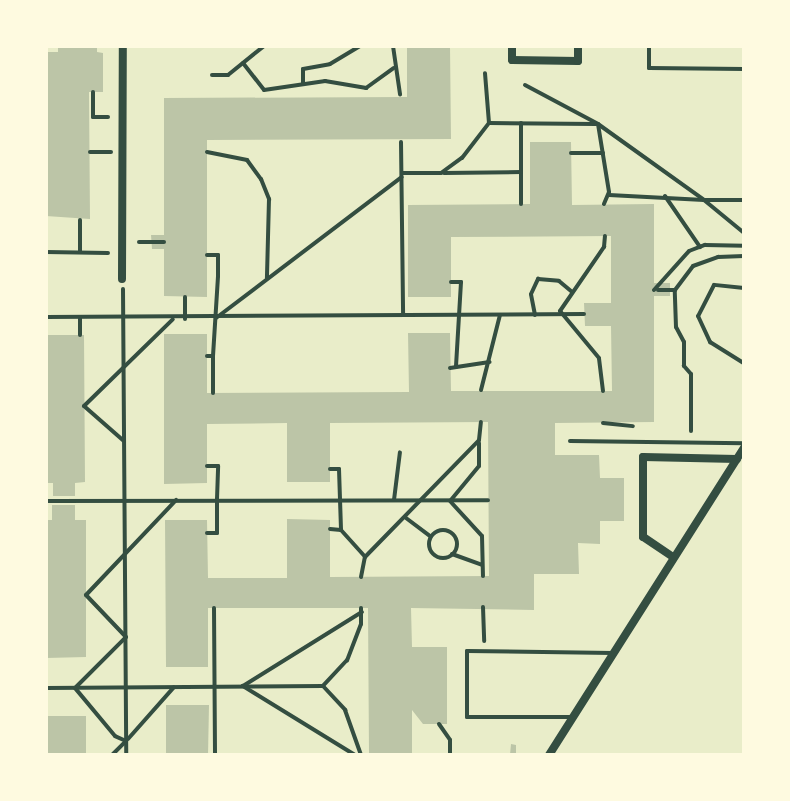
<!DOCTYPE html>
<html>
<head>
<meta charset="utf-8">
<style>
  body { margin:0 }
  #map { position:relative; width:790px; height:801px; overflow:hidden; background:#e9edc9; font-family:Helvetica,sans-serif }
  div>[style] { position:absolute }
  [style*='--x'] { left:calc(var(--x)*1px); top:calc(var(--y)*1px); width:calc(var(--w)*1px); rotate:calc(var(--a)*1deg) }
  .building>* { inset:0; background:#bcc5a7 }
  .path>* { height:4px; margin:-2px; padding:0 2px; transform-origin:2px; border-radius:2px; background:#344e41 }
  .path>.ring { margin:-2px; padding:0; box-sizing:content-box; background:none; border:4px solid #344e41; border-radius:50% }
  .service>* { height:4px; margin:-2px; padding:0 2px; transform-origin:2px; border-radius:2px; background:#344e41 }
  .minor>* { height:8px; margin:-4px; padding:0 4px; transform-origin:4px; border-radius:4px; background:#344e41 }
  span { translate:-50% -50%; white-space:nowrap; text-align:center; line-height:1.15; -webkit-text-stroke:7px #fefae0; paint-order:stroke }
  .frame { position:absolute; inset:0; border:48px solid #fefae0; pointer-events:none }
</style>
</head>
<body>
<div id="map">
  <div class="building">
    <div style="clip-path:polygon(58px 46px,97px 46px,97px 52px,103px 53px,103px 92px,89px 92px,90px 219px,46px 216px,46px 52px,58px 52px)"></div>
    <div style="clip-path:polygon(407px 46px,450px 46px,451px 139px,207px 140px,207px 297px,164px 296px,164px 249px,152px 249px,151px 235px,164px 235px,164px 98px,407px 97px)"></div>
    <div style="clip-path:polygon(530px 142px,571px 142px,572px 205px,654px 204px,654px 283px,670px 283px,670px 296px,654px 296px,654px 422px,555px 423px,555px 455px,599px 455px,600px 478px,624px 478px,624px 521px,600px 521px,600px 544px,578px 543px,579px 574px,534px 574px,534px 610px,411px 608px,412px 647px,447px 647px,447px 724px,423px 724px,412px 710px,412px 755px,369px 755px,368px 608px,208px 608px,208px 667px,166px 667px,165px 520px,207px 520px,208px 578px,287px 578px,287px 519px,330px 520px,330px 577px,489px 576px,488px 422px,330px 423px,330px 482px,287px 482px,287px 423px,207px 424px,207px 483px,164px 484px,164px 334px,207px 334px,207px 393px,409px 392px,408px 333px,450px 333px,451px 391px,612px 391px,611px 326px,585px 326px,584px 303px,611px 303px,611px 236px,451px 237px,451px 297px,408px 297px,408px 205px,530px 204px)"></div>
    <div style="clip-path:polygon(46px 335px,84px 335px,85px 482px,75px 483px,75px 496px,53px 496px,53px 483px,46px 483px)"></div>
    <div style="clip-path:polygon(52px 505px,75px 505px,75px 520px,86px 520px,86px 657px,46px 658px,46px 520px,52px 520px)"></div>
    <div style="clip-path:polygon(166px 705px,209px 705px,208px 755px,166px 755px)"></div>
    <div style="clip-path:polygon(46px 716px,86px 716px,86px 755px,46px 755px)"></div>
    <div style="clip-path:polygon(511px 744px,516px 745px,516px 755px,510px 755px)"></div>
  </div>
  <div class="path">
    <div style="--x:393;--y:46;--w:49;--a:81.7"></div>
    <div style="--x:243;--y:63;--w:34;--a:52"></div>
    <div style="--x:264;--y:90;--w:62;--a:-8.4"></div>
    <div style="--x:325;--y:81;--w:42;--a:9.7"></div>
    <div style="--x:366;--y:88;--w:34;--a:-36"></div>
    <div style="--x:212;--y:75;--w:16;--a:0"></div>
    <div style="--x:228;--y:75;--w:46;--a:-38.9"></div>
    <div style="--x:303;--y:84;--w:15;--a:-90"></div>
    <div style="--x:303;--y:69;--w:27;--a:-10"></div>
    <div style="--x:330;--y:64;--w:35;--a:-31"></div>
    <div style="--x:525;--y:85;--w:83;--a:28.1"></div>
    <div style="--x:598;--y:124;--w:130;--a:35.6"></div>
    <div style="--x:704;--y:200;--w:40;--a:0"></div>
    <div style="--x:93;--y:92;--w:25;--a:90"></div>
    <div style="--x:93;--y:117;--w:15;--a:0"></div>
    <div style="--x:489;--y:123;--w:107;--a:0.5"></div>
    <div style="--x:521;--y:123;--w:81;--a:90"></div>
    <div style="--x:598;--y:124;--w:69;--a:80.8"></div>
    <div style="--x:609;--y:192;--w:13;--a:113"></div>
    <div style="--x:401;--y:142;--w:173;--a:89.3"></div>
    <div style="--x:90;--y:152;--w:21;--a:0"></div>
    <div style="--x:207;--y:152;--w:41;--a:11.3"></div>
    <div style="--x:247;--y:160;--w:24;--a:54"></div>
    <div style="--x:261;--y:179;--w:22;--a:68"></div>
    <div style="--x:269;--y:199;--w:79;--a:91.5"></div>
    <div style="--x:571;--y:153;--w:32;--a:0"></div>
    <div style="--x:403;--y:173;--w:38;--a:0"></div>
    <div style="--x:441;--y:173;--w:26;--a:-36"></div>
    <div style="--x:462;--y:158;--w:44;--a:-52.4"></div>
    <div style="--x:489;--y:123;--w:50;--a:-94.6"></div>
    <div style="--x:444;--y:173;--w:77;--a:-0.7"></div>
    <div style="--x:609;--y:195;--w:95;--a:3"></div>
    <div style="--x:704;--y:200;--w:52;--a:39.5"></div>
    <div style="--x:665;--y:196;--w:62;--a:55.5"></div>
    <div style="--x:139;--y:242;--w:25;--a:0"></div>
    <div style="--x:46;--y:252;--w:62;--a:0.9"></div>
    <div style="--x:80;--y:252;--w:32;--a:-90"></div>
    <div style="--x:451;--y:282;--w:10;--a:0"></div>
    <div style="--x:461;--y:282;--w:85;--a:93.4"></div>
    <div style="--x:123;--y:289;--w:466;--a:89.6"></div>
    <div style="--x:654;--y:290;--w:52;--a:-48.1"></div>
    <div style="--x:689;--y:251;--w:17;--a:-21"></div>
    <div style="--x:705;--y:245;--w:39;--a:1"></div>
    <div style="--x:658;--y:290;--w:17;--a:0"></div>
    <div style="--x:535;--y:315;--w:21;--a:-101"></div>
    <div style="--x:531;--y:294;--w:17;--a:-65"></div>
    <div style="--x:538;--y:279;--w:21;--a:5"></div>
    <div style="--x:559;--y:281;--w:16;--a:40"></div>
    <div style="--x:46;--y:317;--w:538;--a:-0.32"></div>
    <div style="--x:216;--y:318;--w:233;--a:-37.2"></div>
    <div style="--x:185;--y:319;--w:22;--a:-90"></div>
    <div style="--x:80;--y:335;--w:18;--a:-90"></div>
    <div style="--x:207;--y:356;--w:6;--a:0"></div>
    <div style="--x:213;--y:356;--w:80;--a:-86.4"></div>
    <div style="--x:218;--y:276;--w:21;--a:-90"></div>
    <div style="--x:218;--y:255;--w:11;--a:180"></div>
    <div style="--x:213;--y:356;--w:37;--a:90"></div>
    <div style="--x:450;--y:368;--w:40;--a:-8.5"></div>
    <div style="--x:481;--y:390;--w:77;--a:-75.8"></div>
    <div style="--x:603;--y:391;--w:33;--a:-97"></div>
    <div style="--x:599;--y:358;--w:61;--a:-129.7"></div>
    <div style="--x:560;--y:311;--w:78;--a:-55.5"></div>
    <div style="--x:604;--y:247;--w:11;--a:-85"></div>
    <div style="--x:84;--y:406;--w:124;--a:-44.3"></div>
    <div style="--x:84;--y:406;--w:53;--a:41.2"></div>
    <div style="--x:603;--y:423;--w:30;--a:6"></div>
    <div style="--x:691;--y:431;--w:57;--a:-90"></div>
    <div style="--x:691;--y:374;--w:11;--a:-131"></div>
    <div style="--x:684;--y:366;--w:24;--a:-90"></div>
    <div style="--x:684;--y:342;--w:17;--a:-118"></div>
    <div style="--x:676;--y:327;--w:37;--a:-92"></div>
    <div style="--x:675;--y:290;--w:30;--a:-53"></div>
    <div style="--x:693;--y:266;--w:27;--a:-20"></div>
    <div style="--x:718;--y:257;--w:26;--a:-2"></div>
    <div style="--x:479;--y:443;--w:23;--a:90"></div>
    <div style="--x:479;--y:466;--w:45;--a:129.6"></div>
    <div style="--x:450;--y:501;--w:47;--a:47.6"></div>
    <div style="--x:482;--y:536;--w:40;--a:88.6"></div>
    <div style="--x:330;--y:469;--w:9;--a:0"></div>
    <div style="--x:339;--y:469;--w:61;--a:88.1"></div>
    <div style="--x:341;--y:530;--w:11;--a:-175"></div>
    <div style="--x:394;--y:500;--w:48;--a:-82.9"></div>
    <div style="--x:46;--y:501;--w:442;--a:-0.1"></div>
    <div style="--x:406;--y:518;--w:31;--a:37"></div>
    <div style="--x:341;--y:530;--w:36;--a:48"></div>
    <div class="ring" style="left:429px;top:530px;width:24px;height:24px"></div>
    <div style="--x:207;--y:533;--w:10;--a:0"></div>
    <div style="--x:217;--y:533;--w:34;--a:-90"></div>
    <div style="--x:217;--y:499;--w:33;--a:-88"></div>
    <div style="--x:218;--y:466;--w:11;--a:180"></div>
    <div style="--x:452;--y:554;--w:32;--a:20"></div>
    <div style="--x:361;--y:577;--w:20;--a:-79"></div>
    <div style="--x:365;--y:557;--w:163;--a:-45.7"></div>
    <div style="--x:479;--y:440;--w:18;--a:-84"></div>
    <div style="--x:483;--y:607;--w:34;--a:88"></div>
    <div style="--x:214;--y:608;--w:147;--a:89.6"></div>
    <div style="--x:361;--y:608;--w:16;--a:90"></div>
    <div style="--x:361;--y:624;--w:39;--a:111"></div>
    <div style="--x:347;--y:660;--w:35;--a:133"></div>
    <div style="--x:323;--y:686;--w:33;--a:47"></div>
    <div style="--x:345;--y:710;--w:48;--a:70.4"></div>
    <div style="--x:46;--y:688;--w:277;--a:-0.4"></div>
    <div style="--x:439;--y:724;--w:19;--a:55"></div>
    <div style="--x:450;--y:740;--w:15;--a:90"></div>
    <div style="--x:128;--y:739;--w:69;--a:-48.5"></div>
    <div style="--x:112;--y:755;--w:20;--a:-45"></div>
    <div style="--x:126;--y:741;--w:12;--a:-156"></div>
    <div style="--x:115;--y:736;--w:62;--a:-129.8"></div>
    <div style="--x:75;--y:688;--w:72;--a:-45"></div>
    <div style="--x:126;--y:637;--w:58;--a:-133.6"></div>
    <div style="--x:86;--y:595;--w:131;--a:-46.5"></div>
    <div style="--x:355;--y:755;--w:132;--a:-148.4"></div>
    <div style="--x:243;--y:686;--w:140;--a:-31.9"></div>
  </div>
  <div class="service">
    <div style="--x:649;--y:46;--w:22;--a:90"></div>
    <div style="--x:649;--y:68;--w:95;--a:0.6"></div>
    <div style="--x:744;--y:288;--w:30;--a:-174"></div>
    <div style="--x:714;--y:285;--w:35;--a:117"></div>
    <div style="--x:698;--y:316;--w:29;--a:65"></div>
    <div style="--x:710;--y:342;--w:40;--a:32"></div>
    <div style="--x:570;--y:441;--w:174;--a:0.7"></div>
    <div style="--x:573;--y:717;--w:106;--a:180"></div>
    <div style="--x:467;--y:717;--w:66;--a:-90"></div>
    <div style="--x:467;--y:651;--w:146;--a:0.8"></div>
  </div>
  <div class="minor">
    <div style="--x:512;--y:46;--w:14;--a:90"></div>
    <div style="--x:512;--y:60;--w:66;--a:0.9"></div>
    <div style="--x:578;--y:61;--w:15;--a:-90"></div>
    <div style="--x:122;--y:279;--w:233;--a:-89.8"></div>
    <div style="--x:673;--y:557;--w:36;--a:-146"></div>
    <div style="--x:643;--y:537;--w:80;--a:-90"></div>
    <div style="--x:643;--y:457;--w:94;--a:1.2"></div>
    <div style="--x:549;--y:755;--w:364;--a:-57.6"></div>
  </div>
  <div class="frame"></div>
</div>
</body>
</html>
